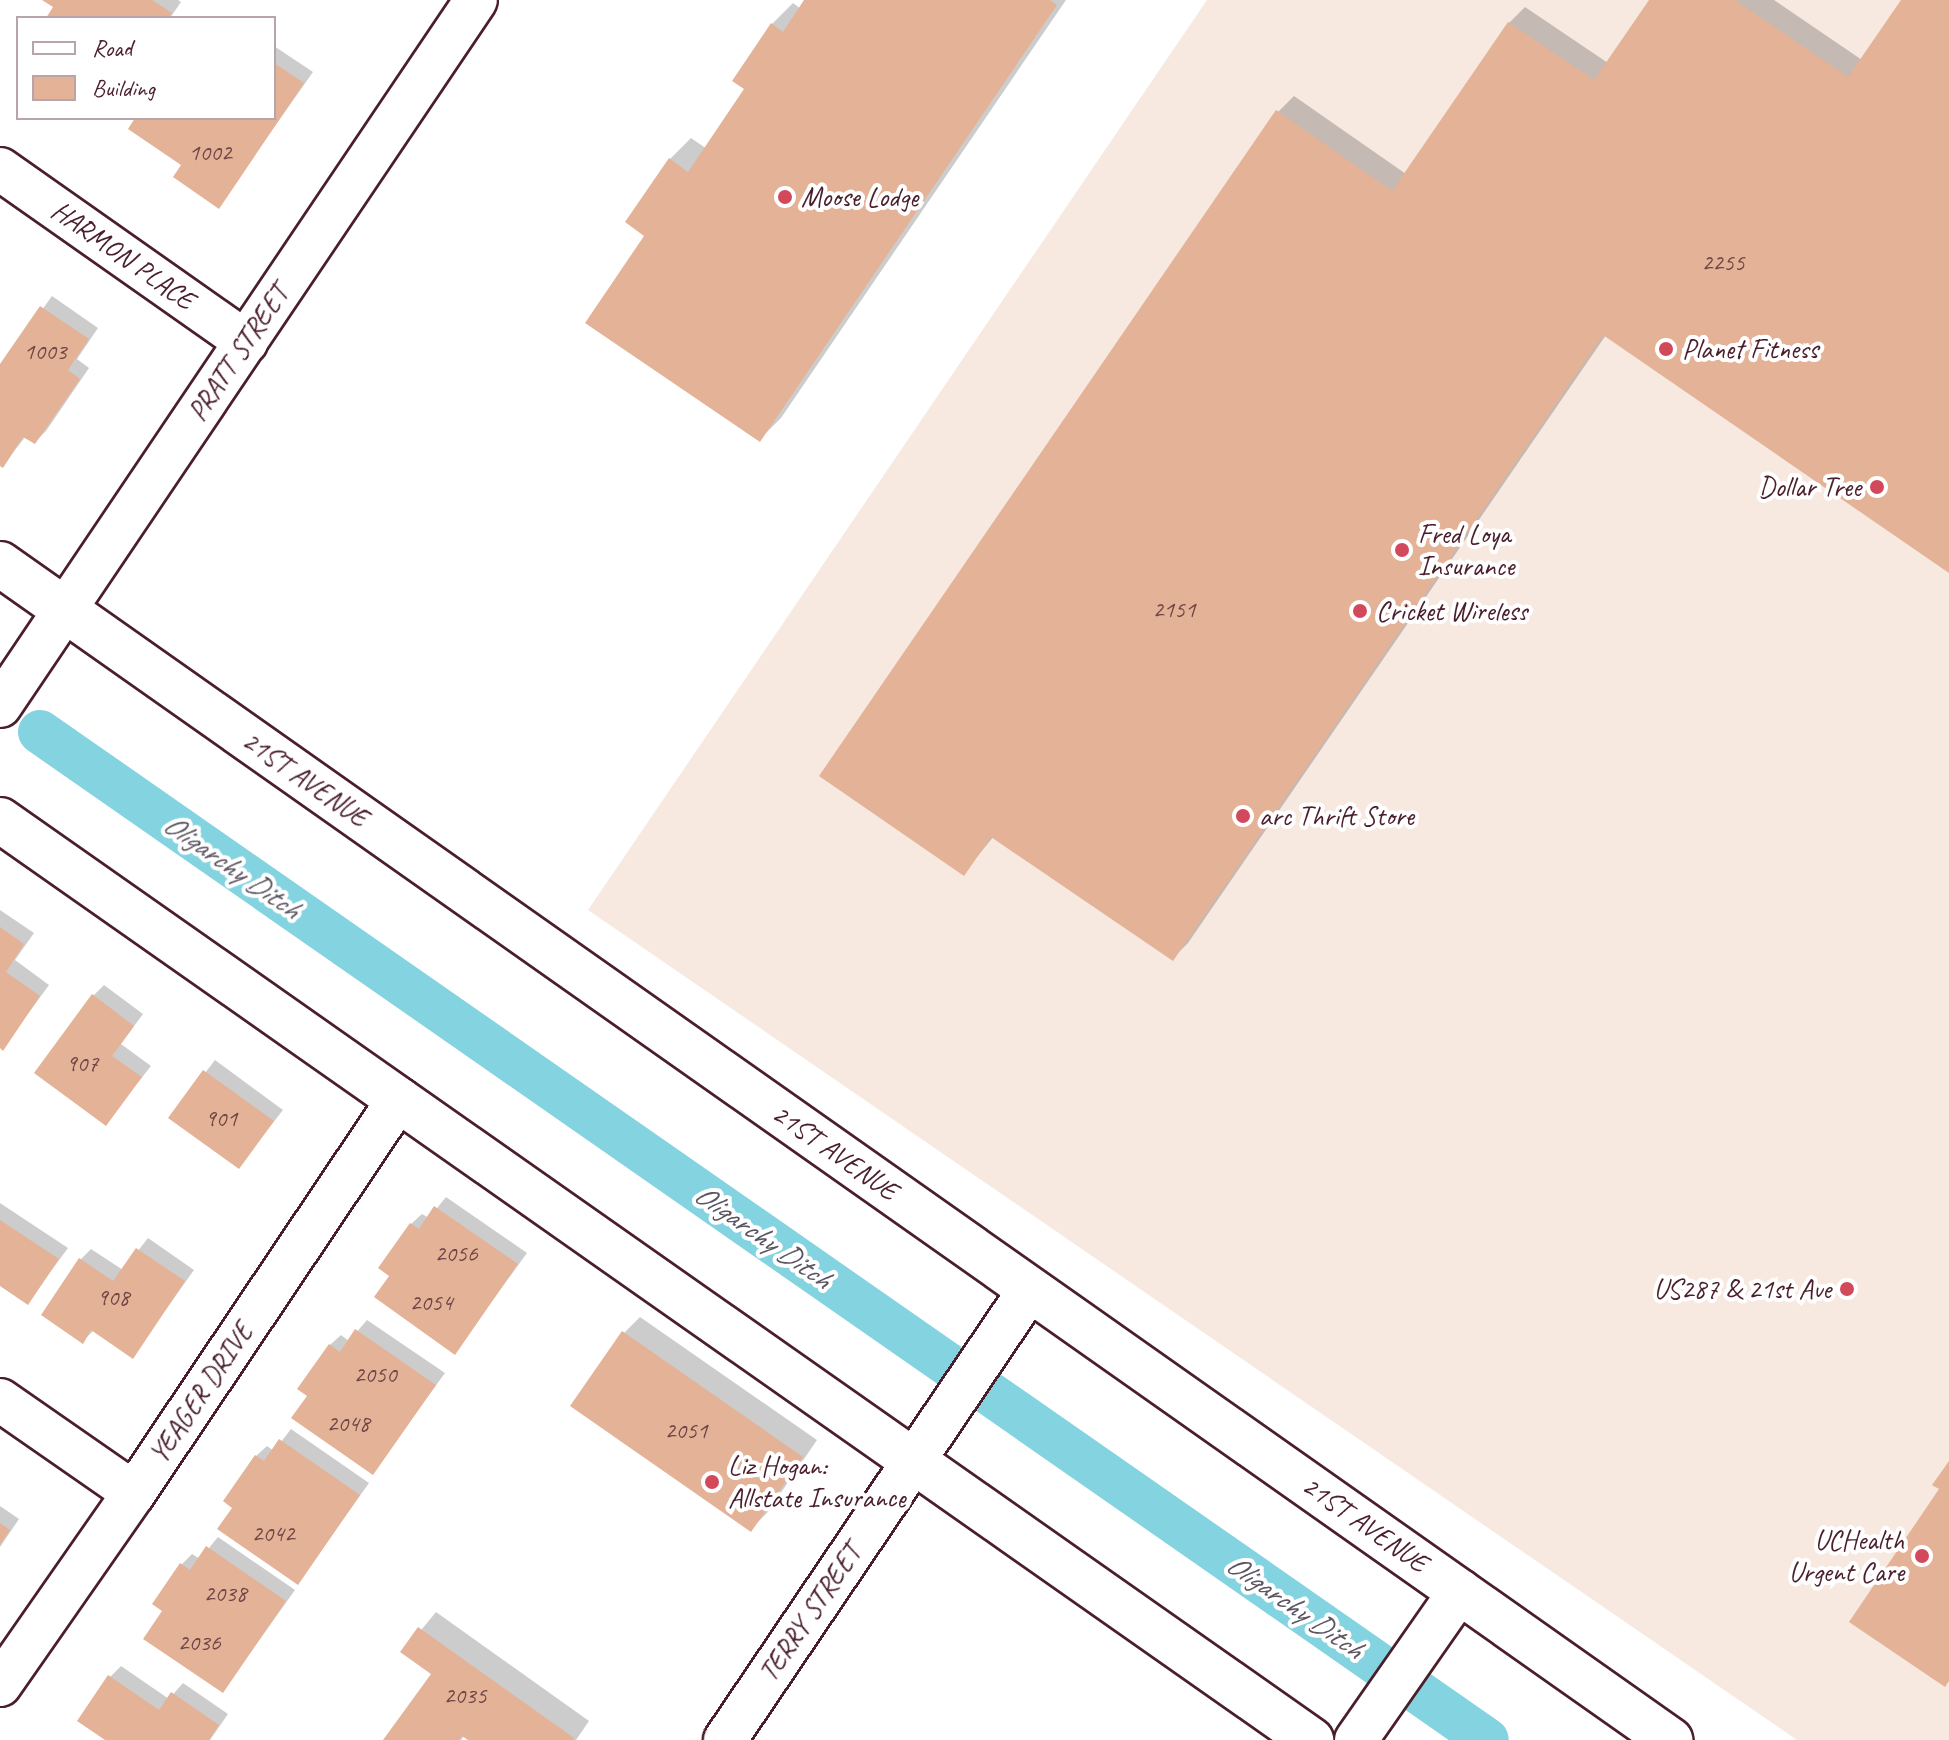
<!DOCTYPE html>
<html>
<head>
<meta charset="utf-8">
<style>
  body { margin:0 }
  #map { position:relative; width:1949px; height:1740px; overflow:hidden; background:#fff; font-family:Caveat,sans-serif }
  div>[style] { position:absolute }
  [style*='--x'] { left:calc(var(--x)*1px); top:calc(var(--y)*1px); width:calc(var(--w)*1px); rotate:calc(var(--a)*1deg) }
  .built>* { inset:0; background:#f7e8e0 }
  .shadow>* { inset:0; background:#0003 }
  .canal>* { height:44px; margin:-22px; padding:0 22px; transform-origin:22px; border-radius:22px; background:#84d3e0 }
  .building>* { inset:0; background:#e4b296 }
  .roads { filter:drop-shadow(2px 0 #4a1f2b) drop-shadow(-2px 0 #4a1f2b) drop-shadow(0 2px #4a1f2b) drop-shadow(0 -2px #4a1f2b) }
  .minor>* { height:42px; margin:-21px; padding:0 21px; transform-origin:21px; border-radius:21px; background:#fff }
  .tertiary>* { height:44px; margin:-22px; padding:0 22px; transform-origin:22px; border-radius:22px; background:#fff }
  .dots>* { width:22px; height:22px; translate:-50% -50%; box-sizing:border-box; border:4px solid #fff; border-radius:50% }
  span { translate:-50% -50%; white-space:nowrap; text-align:center; line-height:1.15; -webkit-text-stroke:8px #fff; paint-order:stroke }
  .number-label { font-size:24px; color:#704446 }
  .number-label span { -webkit-text-stroke-width:0 }
  .poi-label { font-size:28px; color:#4a1f2b }
  .left { translate:0 -50%; text-align:left }
  .right { translate:-100% -50%; text-align:right }
  .street-label { font-size:28px; color:#4a1f2b }
  .water-label { font-size:30px; color:#5b5561; font-style:italic }
  .legend { position:absolute; left:16px; top:16px; width:260px; height:104px; box-sizing:border-box; background:#fff; border:2px solid #b7a5aa; margin:0; padding:10px 14px; list-style:none; font-size:24px; color:#4a1f2b }
  .legend li { display:flex; align-items:center; gap:16px; height:40px }
  .legend b { width:40px; border:2px solid #b7a5aa }
</style>
</head>
<body>
<div id="map">
  <div class="built">
    <div style="clip-path:polygon(1207px 0,1949px 0,1949px 1740px,1797px 1740px,588px 910px)"></div>
  </div>
  <div class="shadow">
    <div style="clip-path:polygon(46px 0,178px 0,181px 2px,170px 18px,48px 18px,56px 6px)"></div>
    <div style="clip-path:polygon(807px 0,1066px 0,781px 418px,760px 439px,647px 235px,670px 159px,691px 138px,707px 149px,747px 89px,772px 24px,793px 3px,801px 9px)"></div>
    <div style="clip-path:polygon(1652px 0,1774px 0,1862px 60px,1903px 0,1949px 0,1949px 570px,1606px 335px,1188px 943px,1172px 959px,994px 836px,964px 873px,1278px 112px,1294px 96px,1406px 174px,1509px 23px,1525px 7px,1608px 63px)"></div>
    <div style="clip-path:polygon(274px 46px,313px 72px,219px 206px,184px 164px,137px 118px,274px 118px)"></div>
    <div style="clip-path:polygon(52px 296px,98px 328px,77px 359px,89px 368px,46px 431px,35px 442px,26px 436px,3px 465px,0 368px)"></div>
    <div style="clip-path:polygon(0 910px,34px 933px,15px 960px,49px 985px,3px 1048px,0 1046px)"></div>
    <div style="clip-path:polygon(104px 985px,143px 1014px,121px 1044px,151px 1066px,106px 1123px,93px 996px)"></div>
    <div style="clip-path:polygon(215px 1060px,283px 1110px,239px 1166px,171px 1117px)"></div>
    <div style="clip-path:polygon(446px 1197px,527px 1253px,455px 1352px,392px 1275px,411px 1224px,422px 1214px,429px 1218px)"></div>
    <div style="clip-path:polygon(0 1203px,68px 1248px,28px 1302px,0 1284px)"></div>
    <div style="clip-path:polygon(148px 1238px,194px 1270px,133px 1356px,94px 1330px,83px 1341px,81px 1259px,91px 1249px,123px 1270px)"></div>
    <div style="clip-path:polygon(640px 1317px,817px 1440px,767px 1513px,751px 1529px,624px 1333px)"></div>
    <div style="clip-path:polygon(367px 1320px,445px 1373px,372px 1473px,330px 1345px,341px 1335px,349px 1341px)"></div>
    <div style="clip-path:polygon(291px 1429px,369px 1483px,298px 1583px,235px 1507px,256px 1456px,267px 1446px,274px 1451px)"></div>
    <div style="clip-path:polygon(0 1506px,19px 1519px,0 1547px)"></div>
    <div style="clip-path:polygon(218px 1537px,295px 1590px,223px 1691px,165px 1611px,181px 1565px,192px 1554px,200px 1559px)"></div>
    <div style="clip-path:polygon(436px 1612px,589px 1721px,576px 1740px,471px 1740px,465px 1735px,461px 1740px,386px 1740px,433px 1673px,403px 1652px)"></div>
    <div style="clip-path:polygon(121px 1666px,169px 1699px,183px 1683px,228px 1714px,210px 1740px,108px 1740px,110px 1677px)"></div>
  </div>
  <div class="canal">
    <div style="--x:40;--y:732;--w:1763;--a:34.86"></div>
  </div>
  <div class="building">
    <div style="clip-path:polygon(42px 0,152px 0,172px 13px,168px 18px,46px 18px,53px 7px)"></div>
    <div style="clip-path:polygon(804px 0,1050px 0,1057px 5px,760px 442px,585px 323px,644px 236px,625px 222px,669px 158px,688px 172px,744px 89px,732px 81px,771px 23px,783px 32px)"></div>
    <div style="clip-path:polygon(1649px 0,1735px 0,1848px 77px,1901px 0,1949px 0,1949px 573px,1603px 335px,1173px 961px,991px 837px,964px 876px,819px 776px,1276px 110px,1392px 191px,1508px 22px,1594px 80px)"></div>
    <div style="clip-path:polygon(274px 63px,304px 83px,219px 209px,173px 177px,181px 165px,128px 129px,135px 118px,274px 118px)"></div>
    <div style="clip-path:polygon(40px 306px,89px 339px,68px 370px,80px 379px,35px 444px,23px 437px,3px 468px,0 466px,0 364px)"></div>
    <div style="clip-path:polygon(0 927px,24px 944px,6px 972px,40px 996px,3px 1051px,0 1048px)"></div>
    <div style="clip-path:polygon(92px 994px,134px 1026px,112px 1056px,142px 1077px,106px 1126px,34px 1073px)"></div>
    <div style="clip-path:polygon(203px 1070px,274px 1121px,239px 1169px,168px 1118px)"></div>
    <div style="clip-path:polygon(434px 1206px,518px 1264px,455px 1355px,374px 1297px,389px 1276px,378px 1268px,410px 1223px,419px 1229px)"></div>
    <div style="clip-path:polygon(0 1220px,59px 1259px,28px 1305px,0 1286px)"></div>
    <div style="clip-path:polygon(136px 1248px,185px 1281px,133px 1359px,91px 1330px,83px 1344px,41px 1315px,79px 1258px,113px 1281px)"></div>
    <div style="clip-path:polygon(355px 1329px,436px 1385px,373px 1475px,291px 1418px,307px 1396px,297px 1389px,329px 1344px,340px 1352px)"></div>
    <div style="clip-path:polygon(622px 1331px,803px 1457px,751px 1532px,570px 1406px)"></div>
    <div style="clip-path:polygon(279px 1439px,360px 1495px,298px 1585px,217px 1529px,232px 1508px,223px 1501px,255px 1455px,264px 1461px)"></div>
    <div style="clip-path:polygon(1949px 1461px,1949px 1681px,1945px 1687px,1849px 1622px,1939px 1489px,1932px 1485px)"></div>
    <div style="clip-path:polygon(0 1523px,10px 1530px,0 1545px)"></div>
    <div style="clip-path:polygon(206px 1546px,286px 1601px,223px 1693px,143px 1639px,162px 1611px,152px 1604px,180px 1563px,190px 1570px)"></div>
    <div style="clip-path:polygon(418px 1627px,574px 1738px,573px 1740px,468px 1740px,462px 1736px,459px 1740px,383px 1740px,431px 1674px,400px 1652px)"></div>
    <div style="clip-path:polygon(108px 1675px,159px 1710px,171px 1692px,219px 1725px,209px 1740px,105px 1740px,77px 1721px)"></div>
  </div>
  <div class="roads">
    <div class="minor">
      <div style="--x:0;--y:169;--w:301;--a:35.1"></div>
      <div style="--x:0;--y:706;--w:851;--a:-56.01"></div>
      <div style="--x:0;--y:1400;--w:163;--a:34.8"></div>
      <div style="--x:0;--y:1685;--w:234;--a:-55.1"></div>
      <div style="--x:134;--y:1493;--w:475;--a:-56.1"></div>
      <div style="--x:725;--y:1740;--w:544;--a:-55.93"></div>
      <div style="--x:1356;--y:1740;--w:182;--a:-55.1"></div>
    </div>
    <div class="tertiary">
      <div style="--x:0;--y:564;--w:2043;--a:35.15"></div>
      <div style="--x:0;--y:820;--w:1602;--a:35.06"></div>
    </div>
  </div>
  <div class="dots">
    <div style="left:785px;top:197px;background:#d1495b"></div>
    <div style="left:1666px;top:349px;background:#d1495b"></div>
    <div style="left:1877px;top:487px;background:#d1495b"></div>
    <div style="left:1402px;top:550px;background:#d1495b"></div>
    <div style="left:1360px;top:611px;background:#d1495b"></div>
    <div style="left:1243px;top:816px;background:#d1495b"></div>
    <div style="left:1847px;top:1289px;background:#d1495b"></div>
    <div style="left:712px;top:1482px;background:#d1495b"></div>
    <div style="left:1922px;top:1556px;background:#d1495b"></div>
  </div>
  <div class="number-label">
    <span style="left:210px;top:153px">1002</span>
    <span style="left:1723px;top:263px">2255</span>
    <span style="left:45px;top:352px">1003</span>
    <span style="left:1174px;top:610px">2151</span>
    <span style="left:82px;top:1064px">907</span>
    <span style="left:221px;top:1119px">901</span>
    <span style="left:456px;top:1254px">2056</span>
    <span style="left:113px;top:1298px">908</span>
    <span style="left:431px;top:1303px">2054</span>
    <span style="left:375px;top:1375px">2050</span>
    <span style="left:348px;top:1424px">2048</span>
    <span style="left:686px;top:1431px">2051</span>
    <span style="left:273px;top:1534px">2042</span>
    <span style="left:225px;top:1594px">2038</span>
    <span style="left:199px;top:1643px">2036</span>
    <span style="left:465px;top:1696px">2035</span>
  </div>
  <div class="poi-label">
    <span class="left" style="left:801px;top:197px">Moose Lodge</span>
    <span class="left" style="left:1682px;top:349px">Planet Fitness</span>
    <span class="right" style="left:1861px;top:487px">Dollar Tree</span>
    <span class="left" style="left:1418px;top:550px">Fred Loya<br>Insurance</span>
    <span class="left" style="left:1376px;top:611px">Cricket Wireless</span>
    <span class="left" style="left:1259px;top:816px">arc Thrift Store</span>
    <span class="right" style="left:1831px;top:1289px">US287 &amp; 21st Ave</span>
    <span class="left" style="left:728px;top:1482px">Liz Hogan:<br>Allstate Insurance</span>
    <span class="right" style="left:1904px;top:1556px">UCHealth<br>Urgent Care</span>
  </div>
  <div class="street-label">
    <span style="left:123px;top:255px;rotate:35deg">HARMON PLACE</span>
    <span style="left:238px;top:353px;rotate:-56deg">PRATT STREET</span>
    <span style="left:305px;top:779px;rotate:35deg">21ST AVENUE</span>
    <span style="left:835px;top:1152px;rotate:35deg">21ST AVENUE</span>
    <span style="left:201px;top:1393px;rotate:-56deg">YEAGER DRIVE</span>
    <span style="left:1365px;top:1524px;rotate:35deg">21ST AVENUE</span>
    <span style="left:810px;top:1613px;rotate:-56deg">TERRY STREET</span>
  </div>
  <div class="water-label">
    <span style="left:232px;top:866px;rotate:35deg">Oligarchy Ditch</span>
    <span style="left:763px;top:1236px;rotate:35deg">Oligarchy Ditch</span>
    <span style="left:1295px;top:1606px;rotate:35deg">Oligarchy Ditch</span>
  </div>
  <ul class="legend">
  <li><b style="height:10px;background:#fff"></b>Road</li>
  <li><b style="height:22px;background:#e4b296"></b>Building</li>
  </ul>
</div>
</body>
</html>
